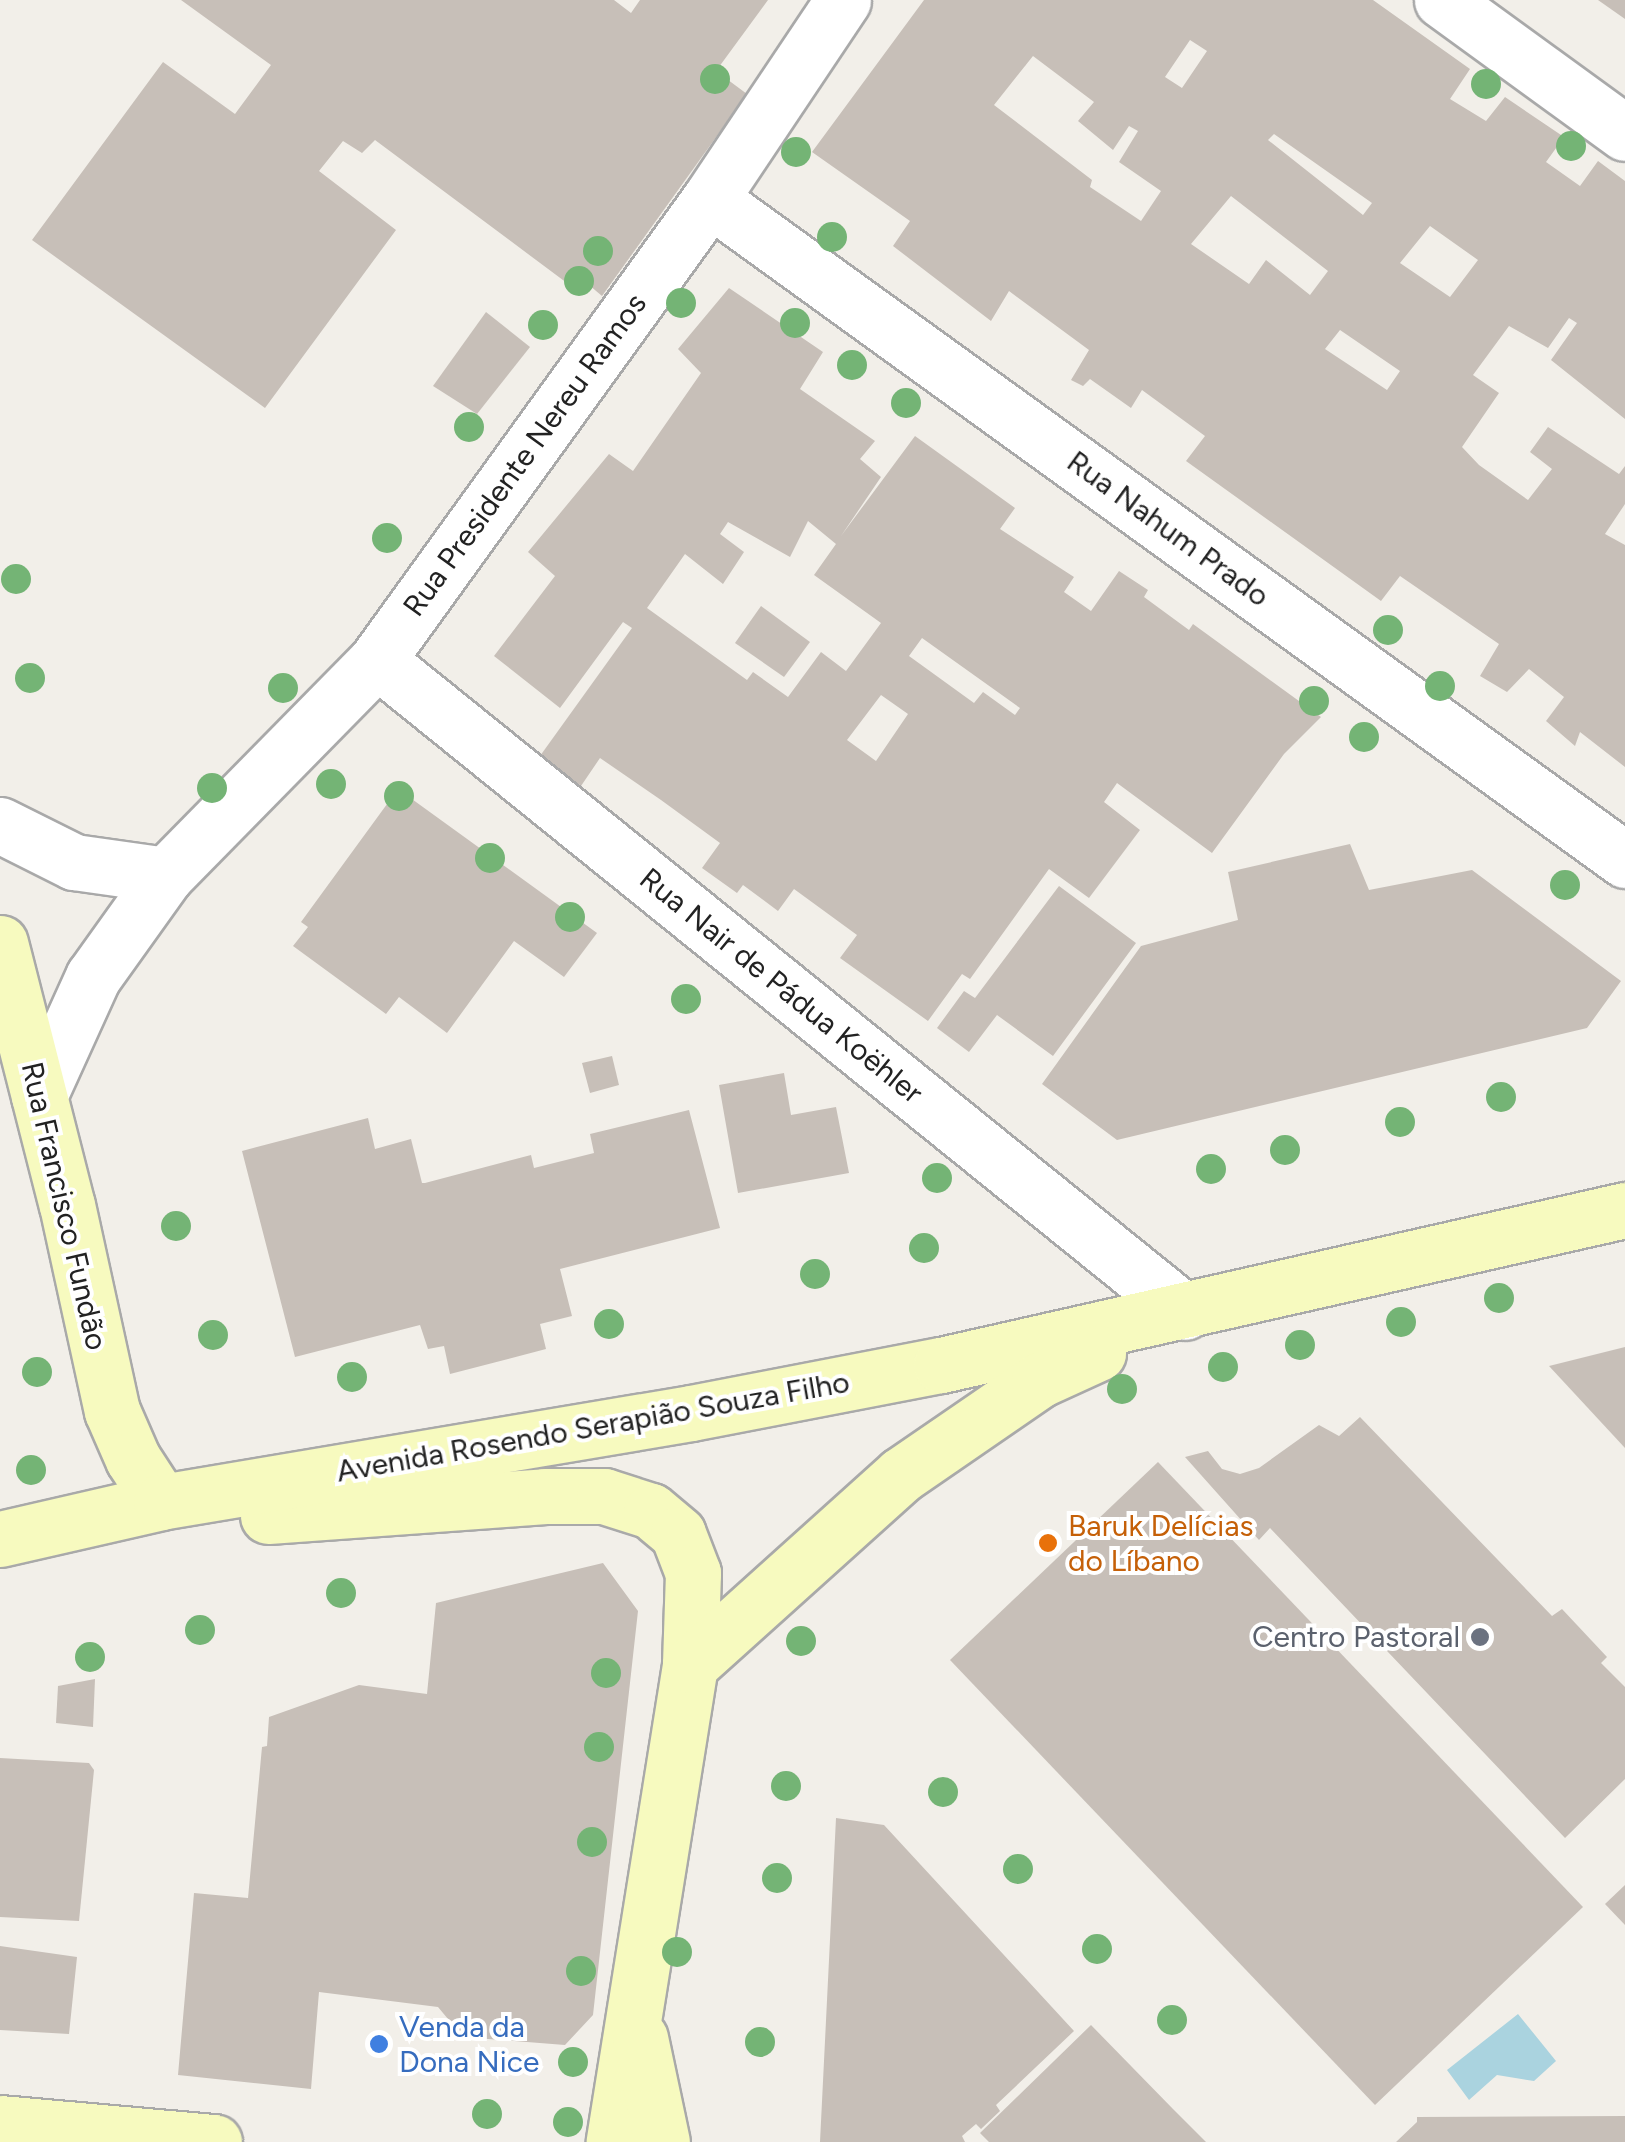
<!DOCTYPE html>
<html>
<head>
<meta charset="utf-8">
<style>
  body { margin:0 }
  #map { position:relative; width:1625px; height:2142px; overflow:hidden; background:#f2efe9; font-family:Figtree,sans-serif }
  div>[style] { position:absolute }
  [style*='--x'] { left:calc(var(--x)*1px); top:calc(var(--y)*1px); width:calc(var(--w)*1px); rotate:calc(var(--a)*1deg) }
  .water>* { inset:0; background:#aad3df }
  .building>* { inset:0; background:#c7bfb8 }
  .roads { filter:drop-shadow(2px 0 #a9a9a9) drop-shadow(-2px 0 #a9a9a9) drop-shadow(0 2px #a9a9a9) drop-shadow(0 -2px #a9a9a9) }
  .street>* { height:55px; margin:-27.5px; padding:0 27.5px; transform-origin:27.5px; border-radius:27.5px; background:#fff }
  .secondary>* { height:55px; margin:-27.5px; padding:0 27.5px; transform-origin:27.5px; border-radius:27.5px; background:#f7fabf }
  .trees>* { width:30px; height:30px; margin:-15px; border-radius:50%; background:#74b475 }
  .dots>* { width:28px; height:28px; translate:-50% -50%; box-sizing:border-box; border:5px solid #fff; border-radius:50% }
  span { translate:-50% -50%; white-space:nowrap; text-align:center; line-height:1.15; -webkit-text-stroke:8px #fff; paint-order:stroke }
  .street-label { font-size:30px; color:#222 }
  .food-label { font-size:30px; color:#c56008 }
  .left { translate:0 -50%; text-align:left }
  .worship-label { font-size:30px; color:#5b616d }
  .right { translate:-100% -50%; text-align:right }
  .shop-label { font-size:30px; color:#366cbe }
</style>
</head>
<body>
<div id="map">
  <div class="water">
    <div style="clip-path:polygon(1518px 2014px,1556px 2061px,1534px 2081px,1497px 2075px,1469px 2100px,1447px 2070px)"></div>
  </div>
  <div class="building">
    <div style="clip-path:polygon(181px 0,614px 0,631px 13px,640px 0,768px 0,716px 71px,747px 94px,602px 296px,589px 285px,579px 292px,375px 140px,362px 153px,343px 141px,319px 171px,396px 230px,265px 408px,32px 240px,163px 62px,235px 114px,271px 65px)"></div>
    <div style="clip-path:polygon(evenodd,924px 0,1373px 0,1470px 69px,1450px 99px,1486px 121px,1505px 97px,1564px 137px,1546px 162px,1580px 186px,1598px 161px,1625px 181px,1625px 419px,1551px 360px,1577px 323px,1569px 318px,1548px 348px,1509px 326px,1473px 375px,1499px 393px,1462px 447px,1479px 465px,1528px 500px,1552px 469px,1530px 452px,1548px 427px,1619px 474px,1625px 466px,1625px 504px,1605px 534px,1625px 545px,1625px 767px,1580px 732px,1575px 746px,1546px 721px,1564px 697px,1529px 669px,1507px 692px,1480px 676px,1499px 644px,1400px 576px,1381px 601px,1186px 461px,1205px 436px,1142px 390px,1131px 408px,1090px 379px,1083px 386px,1071px 380px,1089px 350px,1009px 291px,991px 321px,893px 246px,910px 221px,812px 152px,924px 0,1190px 40px,1207px 51px,1182px 88px,1165px 77px,1190px 40px,924px 0,1033px 56px,1094px 102px,1078px 121px,1113px 150px,1129px 126px,1138px 131px,1119px 162px,1161px 191px,1141px 221px,1090px 187px,1092px 180px,994px 105px,1033px 56px,924px 0,1274px 134px,1372px 203px,1363px 215px,1268px 140px,1274px 134px,924px 0,1231px 196px,1328px 271px,1310px 295px,1266px 260px,1249px 284px,1191px 244px,1231px 196px,924px 0,1430px 226px,1478px 260px,1450px 297px,1400px 263px,1430px 226px,924px 0,1340px 330px,1400px 371px,1387px 390px,1325px 349px,1340px 330px)"></div>
    <div style="clip-path:polygon(1598px 0,1625px 0,1625px 19px)"></div>
    <div style="clip-path:polygon(evenodd,729px 288px,823px 352px,800px 389px,875px 441px,860px 459px,881px 477px,841px 536px,915px 436px,1015px 508px,1000px 529px,1074px 577px,1064px 592px,1091px 611px,1119px 571px,1148px 590px,1144px 597px,1189px 630px,1193px 624px,1321px 717px,1284px 754px,1212px 853px,1117px 783px,1104px 802px,1140px 830px,1089px 898px,1049px 869px,970px 979px,962px 974px,928px 1021px,840px 958px,857px 935px,794px 889px,778px 911px,743px 885px,737px 893px,702px 868px,720px 843px,661px 800px,600px 758px,581px 786px,540px 756px,632px 628px,623px 622px,560px 708px,494px 656px,555px 576px,528px 552px,609px 454px,633px 471px,701px 373px,678px 349px,729px 288px,808px 521px,836px 544px,814px 575px,881px 623px,846px 671px,821px 652px,788px 697px,753px 672px,747px 680px,647px 608px,685px 554px,723px 584px,744px 552px,720px 534px,728px 522px,790px 557px,808px 521px,729px 288px,922px 638px,1020px 708px,1015px 715px,983px 692px,974px 703px,909px 656px,922px 638px,729px 288px,881px 695px,908px 714px,876px 761px,847px 740px,881px 695px)"></div>
    <div style="clip-path:polygon(486px 312px,530px 347px,477px 414px,433px 386px)"></div>
    <div style="clip-path:polygon(761px 606px,810px 642px,784px 677px,735px 643px)"></div>
    <div style="clip-path:polygon(398px 789px,597px 933px,564px 977px,514px 941px,447px 1033px,399px 997px,386px 1014px,293px 946px,308px 927px,301px 922px)"></div>
    <div style="clip-path:polygon(1350px 844px,1369px 890px,1472px 870px,1621px 981px,1587px 1028px,1117px 1140px,1042px 1084px,1141px 946px,1238px 920px,1228px 872px)"></div>
    <div style="clip-path:polygon(1059px 886px,1136px 943px,1053px 1056px,997px 1015px,969px 1052px,937px 1028px,964px 991px,975px 998px)"></div>
    <div style="clip-path:polygon(612px 1056px,619px 1085px,590px 1093px,582px 1063px)"></div>
    <div style="clip-path:polygon(784px 1073px,791px 1115px,836px 1107px,849px 1173px,738px 1193px,719px 1085px)"></div>
    <div style="clip-path:polygon(689px 1110px,720px 1228px,560px 1269px,572px 1316px,540px 1324px,546px 1349px,450px 1374px,444px 1346px,428px 1349px,420px 1325px,295px 1357px,242px 1151px,368px 1118px,375px 1149px,411px 1139px,422px 1183px,425px 1183px,531px 1155px,534px 1168px,594px 1153px,590px 1134px)"></div>
    <div style="clip-path:polygon(1625px 1347px,1625px 1448px,1549px 1366px)"></div>
    <div style="clip-path:polygon(1360px 1417px,1552px 1616px,1562px 1609px,1607px 1657px,1601px 1663px,1625px 1687px,1625px 1779px,1565px 1838px,1270px 1528px,1259px 1540px,1185px 1457px,1208px 1451px,1222px 1469px,1240px 1474px,1259px 1468px,1319px 1425px,1339px 1436px)"></div>
    <div style="clip-path:polygon(1158px 1462px,1583px 1907px,1375px 2105px,950px 1660px)"></div>
    <div style="clip-path:polygon(603px 1563px,638px 1611px,593px 2015px,565px 2045px,463px 2037px,438px 2007px,319px 1992px,311px 2089px,178px 2075px,194px 1893px,248px 1898px,262px 1747px,267px 1746px,269px 1717px,359px 1685px,427px 1694px,436px 1603px)"></div>
    <div style="clip-path:polygon(95px 1679px,93px 1727px,56px 1723px,58px 1686px)"></div>
    <div style="clip-path:polygon(0 1758px,89px 1763px,94px 1770px,79px 1921px,0 1917px)"></div>
    <div style="clip-path:polygon(836px 1818px,884px 1825px,1074px 2031px,996px 2105px,1000px 2111px,981px 2129px,976px 2124px,962px 2136px,965px 2142px,820px 2142px)"></div>
    <div style="clip-path:polygon(1625px 1885px,1625px 1925px,1605px 1904px)"></div>
    <div style="clip-path:polygon(0 1946px,77px 1957px,69px 2034px,0 2030px)"></div>
    <div style="clip-path:polygon(1091px 2025px,1173px 2109px,1206px 2142px,989px 2142px,980px 2133px)"></div>
    <div style="clip-path:polygon(1625px 2116px,1625px 2142px,1396px 2142px,1417px 2122px,1417px 2117px)"></div>
  </div>
  <div class="roads">
    <div class="street">
      <div style="--x:1442;--y:0;--w:226;--a:36"></div>
      <div style="--x:710;--y:199;--w:1129;--a:35.84"></div>
      <div style="--x:377;--y:660;--w:1038;--a:38.9"></div>
      <div style="--x:0;--y:825;--w:83;--a:26.6"></div>
      <div style="--x:74;--y:862;--w:93;--a:8"></div>
      <div style="--x:39;--y:1096;--w:131;--a:-65.6"></div>
      <div style="--x:93;--y:977;--w:125;--a:-54.4"></div>
      <div style="--x:166;--y:875;--w:301;--a:-45.5"></div>
      <div style="--x:377;--y:660;--w:569;--a:-54.16"></div>
      <div style="--x:710;--y:199;--w:239;--a:-56.2"></div>
    </div>
    <div class="secondary">
      <div style="--x:0;--y:943;--w:270;--a:75.7"></div>
      <div style="--x:67;--y:1205;--w:211;--a:77.7"></div>
      <div style="--x:112;--y:1411;--w:52;--a:66.4"></div>
      <div style="--x:133;--y:1459;--w:51;--a:56.9"></div>
      <div style="--x:268;--y:1516;--w:278;--a:-4.1"></div>
      <div style="--x:545;--y:1496;--w:59;--a:0"></div>
      <div style="--x:604;--y:1496;--w:49;--a:17.7"></div>
      <div style="--x:651;--y:1511;--w:35;--a:40"></div>
      <div style="--x:678;--y:1534;--w:42;--a:69"></div>
      <div style="--x:693;--y:1573;--w:92;--a:91.9"></div>
      <div style="--x:690;--y:1665;--w:483;--a:99.1"></div>
      <div style="--x:0;--y:1539;--w:165;--a:-12.9"></div>
      <div style="--x:161;--y:1502;--w:537;--a:-9.53"></div>
      <div style="--x:691;--y:1413;--w:255;--a:-10.9"></div>
      <div style="--x:941;--y:1365;--w:701;--a:-12.77"></div>
      <div style="--x:690;--y:1665;--w:284;--a:-42"></div>
      <div style="--x:901;--y:1475;--w:168;--a:-34.5"></div>
      <div style="--x:1039;--y:1380;--w:65;--a:-24.6"></div>
      <div style="--x:640;--y:2038;--w:106;--a:78.1"></div>
      <div style="--x:0;--y:2123;--w:215;--a:5.1"></div>
    </div>
  </div>
  <div class="trees">
    <div style="left:715px;top:79px"></div>
    <div style="left:1486px;top:84px"></div>
    <div style="left:1571px;top:146px"></div>
    <div style="left:796px;top:152px"></div>
    <div style="left:832px;top:237px"></div>
    <div style="left:598px;top:251px"></div>
    <div style="left:579px;top:281px"></div>
    <div style="left:681px;top:303px"></div>
    <div style="left:795px;top:323px"></div>
    <div style="left:543px;top:325px"></div>
    <div style="left:852px;top:365px"></div>
    <div style="left:906px;top:403px"></div>
    <div style="left:469px;top:427px"></div>
    <div style="left:387px;top:538px"></div>
    <div style="left:16px;top:579px"></div>
    <div style="left:1388px;top:630px"></div>
    <div style="left:30px;top:678px"></div>
    <div style="left:1440px;top:686px"></div>
    <div style="left:283px;top:688px"></div>
    <div style="left:1314px;top:701px"></div>
    <div style="left:1364px;top:737px"></div>
    <div style="left:331px;top:784px"></div>
    <div style="left:212px;top:788px"></div>
    <div style="left:399px;top:796px"></div>
    <div style="left:490px;top:858px"></div>
    <div style="left:1565px;top:885px"></div>
    <div style="left:570px;top:917px"></div>
    <div style="left:686px;top:999px"></div>
    <div style="left:1501px;top:1097px"></div>
    <div style="left:1400px;top:1122px"></div>
    <div style="left:1285px;top:1150px"></div>
    <div style="left:1211px;top:1169px"></div>
    <div style="left:937px;top:1178px"></div>
    <div style="left:176px;top:1226px"></div>
    <div style="left:924px;top:1248px"></div>
    <div style="left:815px;top:1274px"></div>
    <div style="left:1499px;top:1298px"></div>
    <div style="left:1401px;top:1322px"></div>
    <div style="left:609px;top:1324px"></div>
    <div style="left:213px;top:1335px"></div>
    <div style="left:1300px;top:1345px"></div>
    <div style="left:1223px;top:1367px"></div>
    <div style="left:37px;top:1372px"></div>
    <div style="left:352px;top:1377px"></div>
    <div style="left:1122px;top:1389px"></div>
    <div style="left:31px;top:1470px"></div>
    <div style="left:341px;top:1593px"></div>
    <div style="left:200px;top:1630px"></div>
    <div style="left:801px;top:1641px"></div>
    <div style="left:90px;top:1657px"></div>
    <div style="left:606px;top:1673px"></div>
    <div style="left:599px;top:1747px"></div>
    <div style="left:786px;top:1786px"></div>
    <div style="left:943px;top:1792px"></div>
    <div style="left:592px;top:1842px"></div>
    <div style="left:1018px;top:1869px"></div>
    <div style="left:777px;top:1878px"></div>
    <div style="left:1097px;top:1949px"></div>
    <div style="left:677px;top:1952px"></div>
    <div style="left:581px;top:1971px"></div>
    <div style="left:1172px;top:2020px"></div>
    <div style="left:760px;top:2042px"></div>
    <div style="left:573px;top:2062px"></div>
    <div style="left:487px;top:2114px"></div>
    <div style="left:568px;top:2122px"></div>
  </div>
  <div class="dots">
    <div style="left:1048px;top:1543px;background:#e8710a"></div>
    <div style="left:1480px;top:1637px;background:#6b7280"></div>
    <div style="left:379px;top:2044px;background:#3f7fe0"></div>
  </div>
  <div class="street-label">
    <span style="left:525px;top:455px;rotate:-54deg">Rua Presidente Nereu Ramos</span>
    <span style="left:1168px;top:529px;rotate:36deg">Rua Nahum Prado</span>
    <span style="left:781px;top:986px;rotate:39deg">Rua Nair de Pádua Koëhler</span>
    <span style="left:64px;top:1206px;rotate:77deg">Rua Francisco Fundão</span>
    <span style="left:593px;top:1427px;rotate:-10deg">Avenida Rosendo Serapião Souza Filho</span>
  </div>
  <div class="food-label">
    <span class="left" style="left:1068px;top:1543px">Baruk Delícias<br>do Líbano</span>
  </div>
  <div class="worship-label">
    <span class="right" style="left:1460px;top:1637px">Centro Pastoral</span>
  </div>
  <div class="shop-label">
    <span class="left" style="left:399px;top:2044px">Venda da<br>Dona Nice</span>
  </div>
</div>
</body>
</html>
